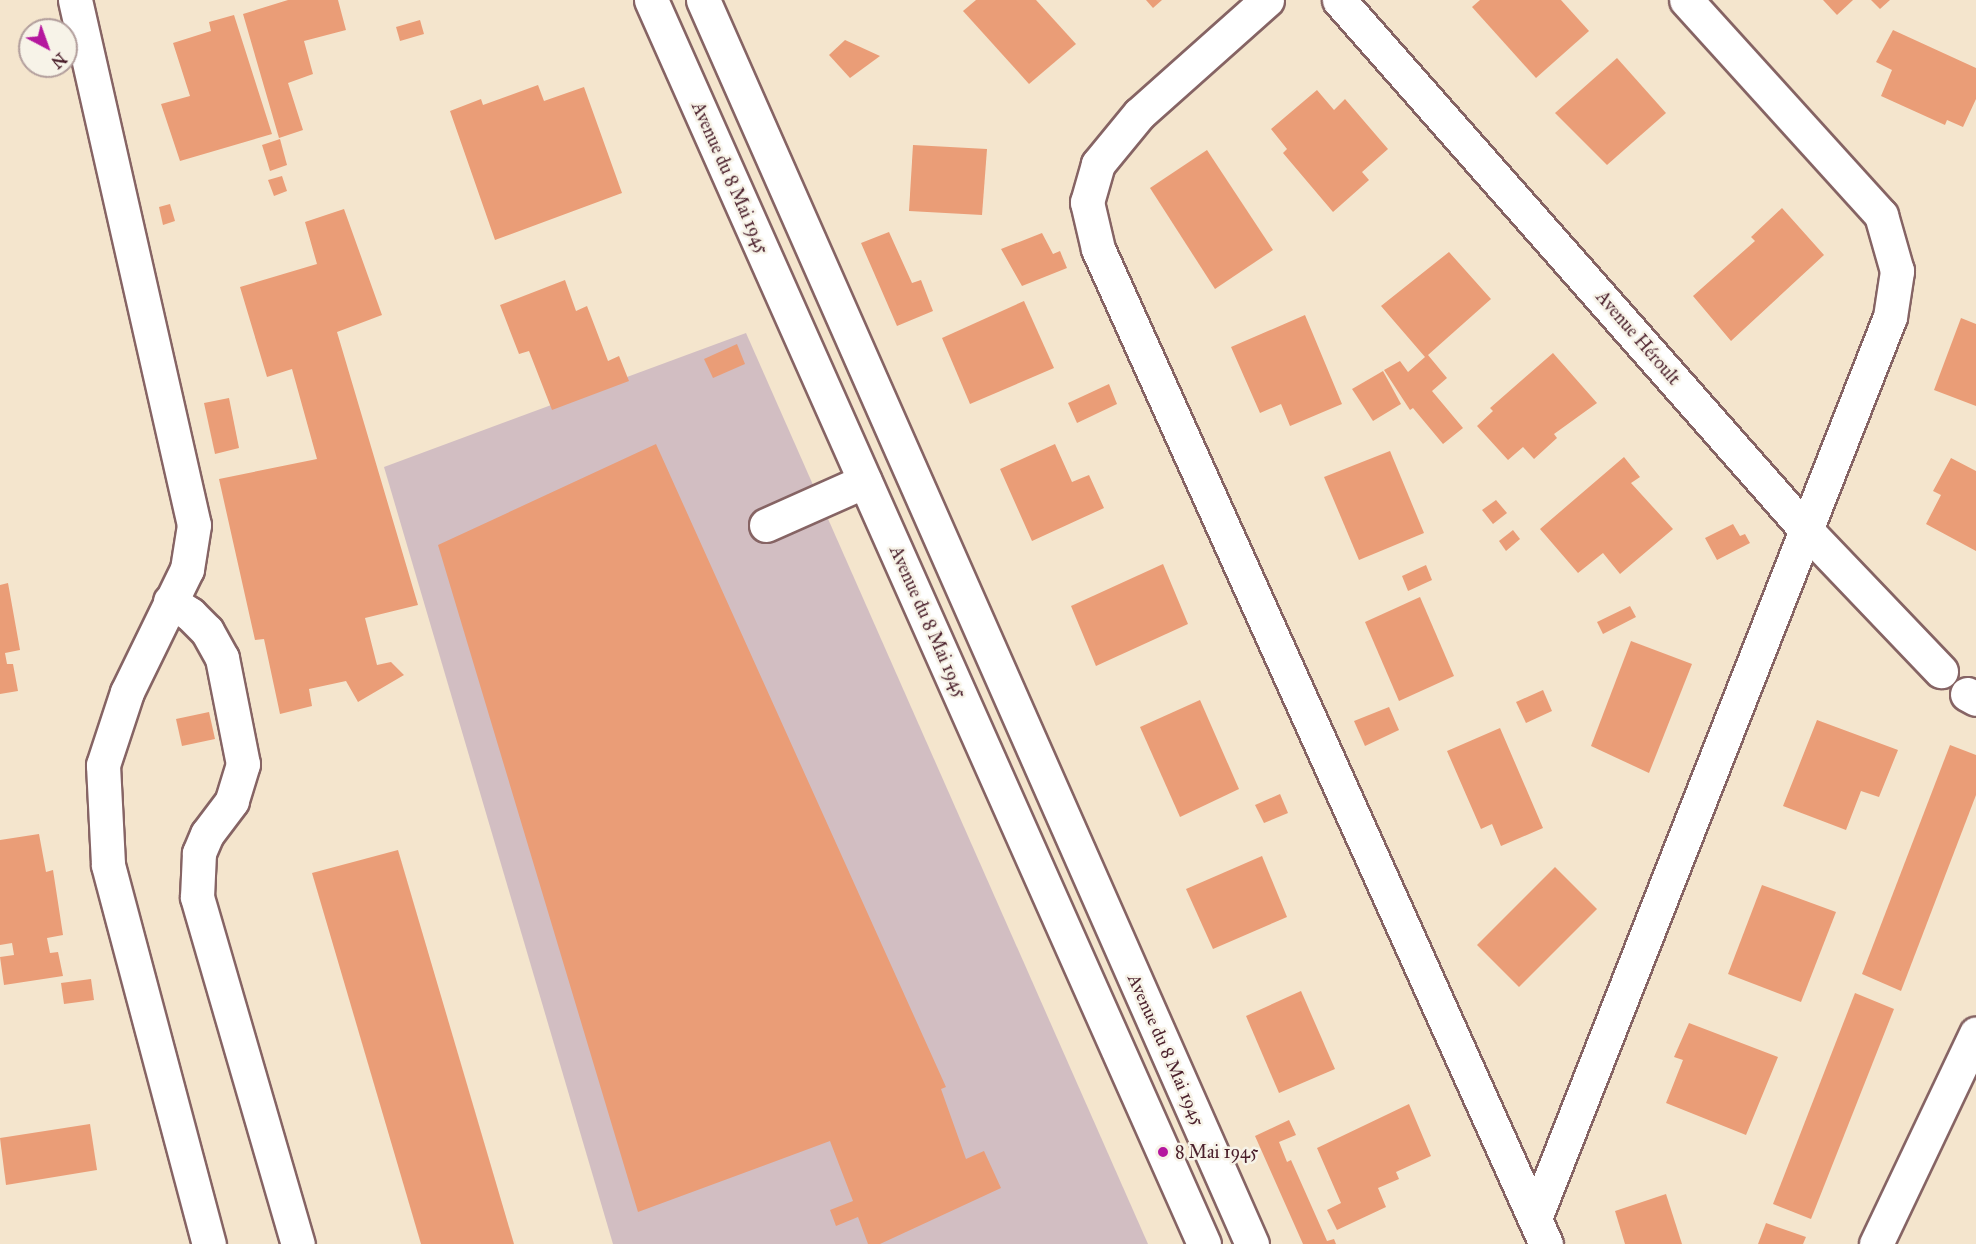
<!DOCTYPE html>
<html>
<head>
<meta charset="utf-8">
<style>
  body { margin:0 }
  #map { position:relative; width:1976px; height:1244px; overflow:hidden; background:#f4e5cd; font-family:"IM FELL Great Primer",serif }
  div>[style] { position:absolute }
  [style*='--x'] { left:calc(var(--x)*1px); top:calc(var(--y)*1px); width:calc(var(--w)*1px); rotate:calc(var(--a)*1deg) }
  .industrial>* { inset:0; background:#d2bec2 }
  .building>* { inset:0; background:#ea9d77 }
  .roads { filter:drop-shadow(2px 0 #866464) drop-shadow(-2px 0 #866464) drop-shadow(0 2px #866464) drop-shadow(0 -2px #866464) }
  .minor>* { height:33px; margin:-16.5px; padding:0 16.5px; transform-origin:16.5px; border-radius:16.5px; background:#fff }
  .major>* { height:33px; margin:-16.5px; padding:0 16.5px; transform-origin:16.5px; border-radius:16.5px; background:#fff }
  .dots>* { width:16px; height:16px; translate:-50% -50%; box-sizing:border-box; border:3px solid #f7f3e8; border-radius:50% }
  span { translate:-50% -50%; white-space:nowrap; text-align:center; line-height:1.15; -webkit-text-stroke:5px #f7f3e8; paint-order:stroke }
  .street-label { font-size:18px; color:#4a1f2b }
  .poi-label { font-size:18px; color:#4a1f2b }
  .left { translate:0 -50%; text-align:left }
  .north { position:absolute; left:18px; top:18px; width:60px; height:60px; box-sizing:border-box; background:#f7f3e8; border:2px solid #b29e9c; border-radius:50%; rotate:139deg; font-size:16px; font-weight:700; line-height:24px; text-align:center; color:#4a1f2b }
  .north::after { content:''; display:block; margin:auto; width:21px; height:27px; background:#b5179e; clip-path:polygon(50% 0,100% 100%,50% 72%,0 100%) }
</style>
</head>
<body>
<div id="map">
  <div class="industrial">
    <div style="clip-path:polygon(746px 333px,1148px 1244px,613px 1244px,384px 467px)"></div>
  </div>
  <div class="building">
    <div style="clip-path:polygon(288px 0,338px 0,346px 30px,304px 41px,313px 74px,288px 83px,303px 130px,279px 138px,243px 14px)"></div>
    <div style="clip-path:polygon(976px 0,1036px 0,1076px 44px,1029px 84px,963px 11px)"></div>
    <div style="clip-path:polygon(1146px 0,1162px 0,1153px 8px)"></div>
    <div style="clip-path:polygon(1480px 0,1561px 0,1589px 31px,1536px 78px,1472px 7px)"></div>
    <div style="clip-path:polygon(1823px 0,1853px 0,1837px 15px)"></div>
    <div style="clip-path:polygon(1871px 0,1890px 0,1880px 9px)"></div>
    <div style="clip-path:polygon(234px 15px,272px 134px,180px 161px,161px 104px,190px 96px,173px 43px,211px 31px,209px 22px)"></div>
    <div style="clip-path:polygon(420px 20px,424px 34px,400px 41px,396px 27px)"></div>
    <div style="clip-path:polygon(1893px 30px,1976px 68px,1976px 99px,1963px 127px,1947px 120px,1945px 125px,1881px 96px,1892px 70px,1876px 62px)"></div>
    <div style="clip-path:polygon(845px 40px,880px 56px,850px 78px,829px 55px)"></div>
    <div style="clip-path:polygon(1617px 58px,1666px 113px,1607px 165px,1555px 113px)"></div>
    <div style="clip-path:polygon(538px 85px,544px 101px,584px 87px,622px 193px,495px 240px,450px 111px,481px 99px,483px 105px)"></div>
    <div style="clip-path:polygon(1317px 90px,1334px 110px,1345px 99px,1388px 149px,1362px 172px,1369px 180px,1333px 212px,1283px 153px,1287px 149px,1271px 129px)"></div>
    <div style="clip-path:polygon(280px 139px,287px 165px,270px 171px,262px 145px)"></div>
    <div style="clip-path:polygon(913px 145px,987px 149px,982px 215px,909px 211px)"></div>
    <div style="clip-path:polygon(1207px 150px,1273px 250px,1215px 289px,1150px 188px)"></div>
    <div style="clip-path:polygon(282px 176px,287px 191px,274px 196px,268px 180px)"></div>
    <div style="clip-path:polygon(170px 204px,175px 221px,163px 225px,159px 207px)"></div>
    <div style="clip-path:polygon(1782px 208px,1824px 255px,1731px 341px,1693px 296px,1755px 241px,1751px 237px)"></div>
    <div style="clip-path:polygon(344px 209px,382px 315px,337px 332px,418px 605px,365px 618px,377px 665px,391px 662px,404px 675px,358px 702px,346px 681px,309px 689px,312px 706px,280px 714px,264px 639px,255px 640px,219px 479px,317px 459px,292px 369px,267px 377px,240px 287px,317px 264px,305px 222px)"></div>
    <div style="clip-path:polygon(889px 232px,912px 283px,921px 280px,933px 311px,897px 326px,861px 243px)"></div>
    <div style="clip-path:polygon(1042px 233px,1053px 254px,1060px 251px,1067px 268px,1022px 286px,1001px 249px)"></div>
    <div style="clip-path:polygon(1449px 252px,1491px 299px,1428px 355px,1447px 378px,1432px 391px,1463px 428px,1443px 444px,1413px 408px,1410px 410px,1384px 370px,1400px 361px,1408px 372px,1425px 357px,1381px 306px)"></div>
    <div style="clip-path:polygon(565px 280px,576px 311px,587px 306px,608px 361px,619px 356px,629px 381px,552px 410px,529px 351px,519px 354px,500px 305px)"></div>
    <div style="clip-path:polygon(1024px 301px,1054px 368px,970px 404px,942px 338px)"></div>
    <div style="clip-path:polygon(1305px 315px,1342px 404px,1290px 426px,1281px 404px,1260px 413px,1231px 347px)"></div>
    <div style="clip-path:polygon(1961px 318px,1976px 324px,1976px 406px,1934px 390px)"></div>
    <div style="clip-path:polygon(737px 344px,745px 364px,713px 378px,704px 359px)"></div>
    <div style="clip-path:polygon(1553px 353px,1597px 403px,1554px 434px,1557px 438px,1534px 459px,1523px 447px,1508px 460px,1477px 426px,1493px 411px,1490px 408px)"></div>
    <div style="clip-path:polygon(1383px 371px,1401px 404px,1373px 421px,1352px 389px)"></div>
    <div style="clip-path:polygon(1109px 384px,1117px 404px,1077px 423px,1068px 403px)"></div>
    <div style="clip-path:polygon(229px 398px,239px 448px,215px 454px,204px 403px)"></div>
    <div style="clip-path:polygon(656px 444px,946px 1087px,941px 1089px,966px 1159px,984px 1151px,1001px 1188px,880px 1244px,868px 1244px,858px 1217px,836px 1226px,830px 1210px,853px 1201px,830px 1141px,638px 1212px,438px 545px)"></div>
    <div style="clip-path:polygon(1055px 444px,1072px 482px,1089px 475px,1104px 508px,1032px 541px,1000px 469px)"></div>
    <div style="clip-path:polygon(1390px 451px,1424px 533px,1359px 560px,1324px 477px)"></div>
    <div style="clip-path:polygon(1624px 457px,1640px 477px,1631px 483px,1673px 529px,1620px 574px,1603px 553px,1578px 573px,1540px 529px)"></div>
    <div style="clip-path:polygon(1951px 458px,1976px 471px,1976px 551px,1926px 524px,1941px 495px,1933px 491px)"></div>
    <div style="clip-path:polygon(1496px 500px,1507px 513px,1493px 524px,1482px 510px)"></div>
    <div style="clip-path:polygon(1733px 524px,1740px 536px,1745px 534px,1750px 543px,1717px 560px,1705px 538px)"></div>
    <div style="clip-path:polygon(1513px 530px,1520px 539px,1506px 551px,1499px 541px)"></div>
    <div style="clip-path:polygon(1163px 564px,1188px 624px,1096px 666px,1071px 606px)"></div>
    <div style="clip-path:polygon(1426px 565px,1432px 580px,1408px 591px,1402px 576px)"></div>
    <div style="clip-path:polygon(8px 583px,20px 650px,5px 653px,7px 664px,13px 664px,18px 691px,0 694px,0 585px)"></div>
    <div style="clip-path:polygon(1420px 597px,1454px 676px,1399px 701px,1365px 622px)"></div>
    <div style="clip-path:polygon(1630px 606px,1636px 617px,1603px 634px,1597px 622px)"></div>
    <div style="clip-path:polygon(1631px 641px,1692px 664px,1649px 773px,1591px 746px)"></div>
    <div style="clip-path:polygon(1543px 690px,1552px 711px,1526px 723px,1516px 702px)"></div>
    <div style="clip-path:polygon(1200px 700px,1239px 789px,1180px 817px,1140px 727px)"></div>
    <div style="clip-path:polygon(1389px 707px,1399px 730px,1365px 746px,1354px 721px)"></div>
    <div style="clip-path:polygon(209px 712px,215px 739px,182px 746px,176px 719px)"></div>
    <div style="clip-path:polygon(1817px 720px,1898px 750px,1879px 797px,1861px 791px,1846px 830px,1783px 806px)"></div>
    <div style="clip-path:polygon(1500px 728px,1543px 828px,1501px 846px,1492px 824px,1481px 829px,1447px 751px)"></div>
    <div style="clip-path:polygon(1950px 745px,1976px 755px,1976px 795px,1901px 991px,1862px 974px)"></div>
    <div style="clip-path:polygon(1280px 794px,1288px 813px,1264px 823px,1255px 805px)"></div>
    <div style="clip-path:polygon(39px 834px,46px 872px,53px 870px,63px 935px,47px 938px,50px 953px,58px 952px,63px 976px,4px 985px,0 957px,14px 955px,12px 943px,0 945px,0 840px)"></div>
    <div style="clip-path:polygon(398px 850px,514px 1244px,421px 1244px,312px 873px)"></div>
    <div style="clip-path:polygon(1262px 856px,1287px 917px,1213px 949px,1186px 889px)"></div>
    <div style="clip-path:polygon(1555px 867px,1597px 909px,1519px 987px,1477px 945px)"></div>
    <div style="clip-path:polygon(1762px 885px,1836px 912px,1801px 1002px,1728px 974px)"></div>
    <div style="clip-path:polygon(91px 979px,94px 1000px,64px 1004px,61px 983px)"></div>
    <div style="clip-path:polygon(1301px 991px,1335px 1069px,1279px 1093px,1246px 1016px)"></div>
    <div style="clip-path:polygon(1855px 993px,1894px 1009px,1811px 1219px,1773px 1204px)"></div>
    <div style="clip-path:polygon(1689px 1023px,1778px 1057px,1746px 1135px,1666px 1103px,1683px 1060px,1674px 1057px)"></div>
    <div style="clip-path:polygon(1409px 1104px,1431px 1156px,1396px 1172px,1399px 1179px,1378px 1188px,1386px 1207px,1337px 1230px,1327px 1210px,1341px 1203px,1317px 1148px)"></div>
    <div style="clip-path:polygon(1289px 1120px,1296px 1135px,1279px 1142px,1287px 1162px,1291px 1160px,1327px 1241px,1334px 1239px,1336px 1244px,1303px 1244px,1255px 1136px)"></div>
    <div style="clip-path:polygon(90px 1124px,97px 1170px,6px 1185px,0 1138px)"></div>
    <div style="clip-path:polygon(1666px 1194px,1682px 1244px,1625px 1244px,1615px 1211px)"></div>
    <div style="clip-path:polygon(1766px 1223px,1806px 1237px,1803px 1244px,1758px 1244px)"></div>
  </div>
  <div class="roads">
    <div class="minor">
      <div style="--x:75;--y:0;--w:538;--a:77.23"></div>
      <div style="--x:194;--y:525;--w:45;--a:99"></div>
      <div style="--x:187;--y:569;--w:137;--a:116"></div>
      <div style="--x:127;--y:692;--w:77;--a:108.2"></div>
      <div style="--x:103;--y:765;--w:100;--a:87.1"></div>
      <div style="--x:108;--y:865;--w:392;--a:75.1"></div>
      <div style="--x:1267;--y:0;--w:171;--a:138.3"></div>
      <div style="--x:1139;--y:114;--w:65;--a:129.4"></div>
      <div style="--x:1098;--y:164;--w:40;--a:106"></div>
      <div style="--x:1087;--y:202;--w:48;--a:76.8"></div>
      <div style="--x:1098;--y:249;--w:1091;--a:65.76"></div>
      <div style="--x:1339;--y:0;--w:708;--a:48.61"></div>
      <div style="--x:1807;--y:531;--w:194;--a:46.3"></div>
      <div style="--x:766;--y:525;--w:108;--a:-24"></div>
      <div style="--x:170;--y:601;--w:24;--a:33"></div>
      <div style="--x:190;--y:614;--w:24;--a:45"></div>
      <div style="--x:207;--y:631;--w:31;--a:61"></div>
      <div style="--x:222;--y:658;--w:108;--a:78.8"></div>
      <div style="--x:243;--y:764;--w:39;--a:107"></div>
      <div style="--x:232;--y:801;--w:41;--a:127.1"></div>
      <div style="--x:207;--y:834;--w:21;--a:113"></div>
      <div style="--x:199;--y:853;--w:44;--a:92.6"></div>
      <div style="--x:197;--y:897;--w:361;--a:73.8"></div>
      <div style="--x:1967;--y:694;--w:10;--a:29"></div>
      <div style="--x:1535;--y:1218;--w:968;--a:-68.5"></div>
      <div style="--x:1890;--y:317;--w:47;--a:-81.3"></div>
      <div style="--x:1897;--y:271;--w:58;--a:-105.9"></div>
      <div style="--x:1881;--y:215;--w:290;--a:-132.2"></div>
      <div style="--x:1876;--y:1244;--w:233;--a:-64.6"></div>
    </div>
    <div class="major">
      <div style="--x:651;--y:0;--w:1361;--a:66.03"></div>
      <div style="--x:703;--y:0;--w:1360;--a:66.19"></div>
    </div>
  </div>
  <div class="dots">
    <div style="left:1163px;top:1152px;background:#b5179e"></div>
  </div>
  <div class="street-label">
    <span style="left:730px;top:178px;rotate:66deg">Avenue du 8 Mai 1945</span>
    <span style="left:1638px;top:338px;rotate:49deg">Avenue Héroult</span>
    <span style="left:928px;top:622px;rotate:66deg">Avenue du 8 Mai 1945</span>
    <span style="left:1166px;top:1050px;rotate:66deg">Avenue du 8 Mai 1945</span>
  </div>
  <div class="poi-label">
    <span class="left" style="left:1175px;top:1152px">8 Mai 1945</span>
  </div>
  <div class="north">N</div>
</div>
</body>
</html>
